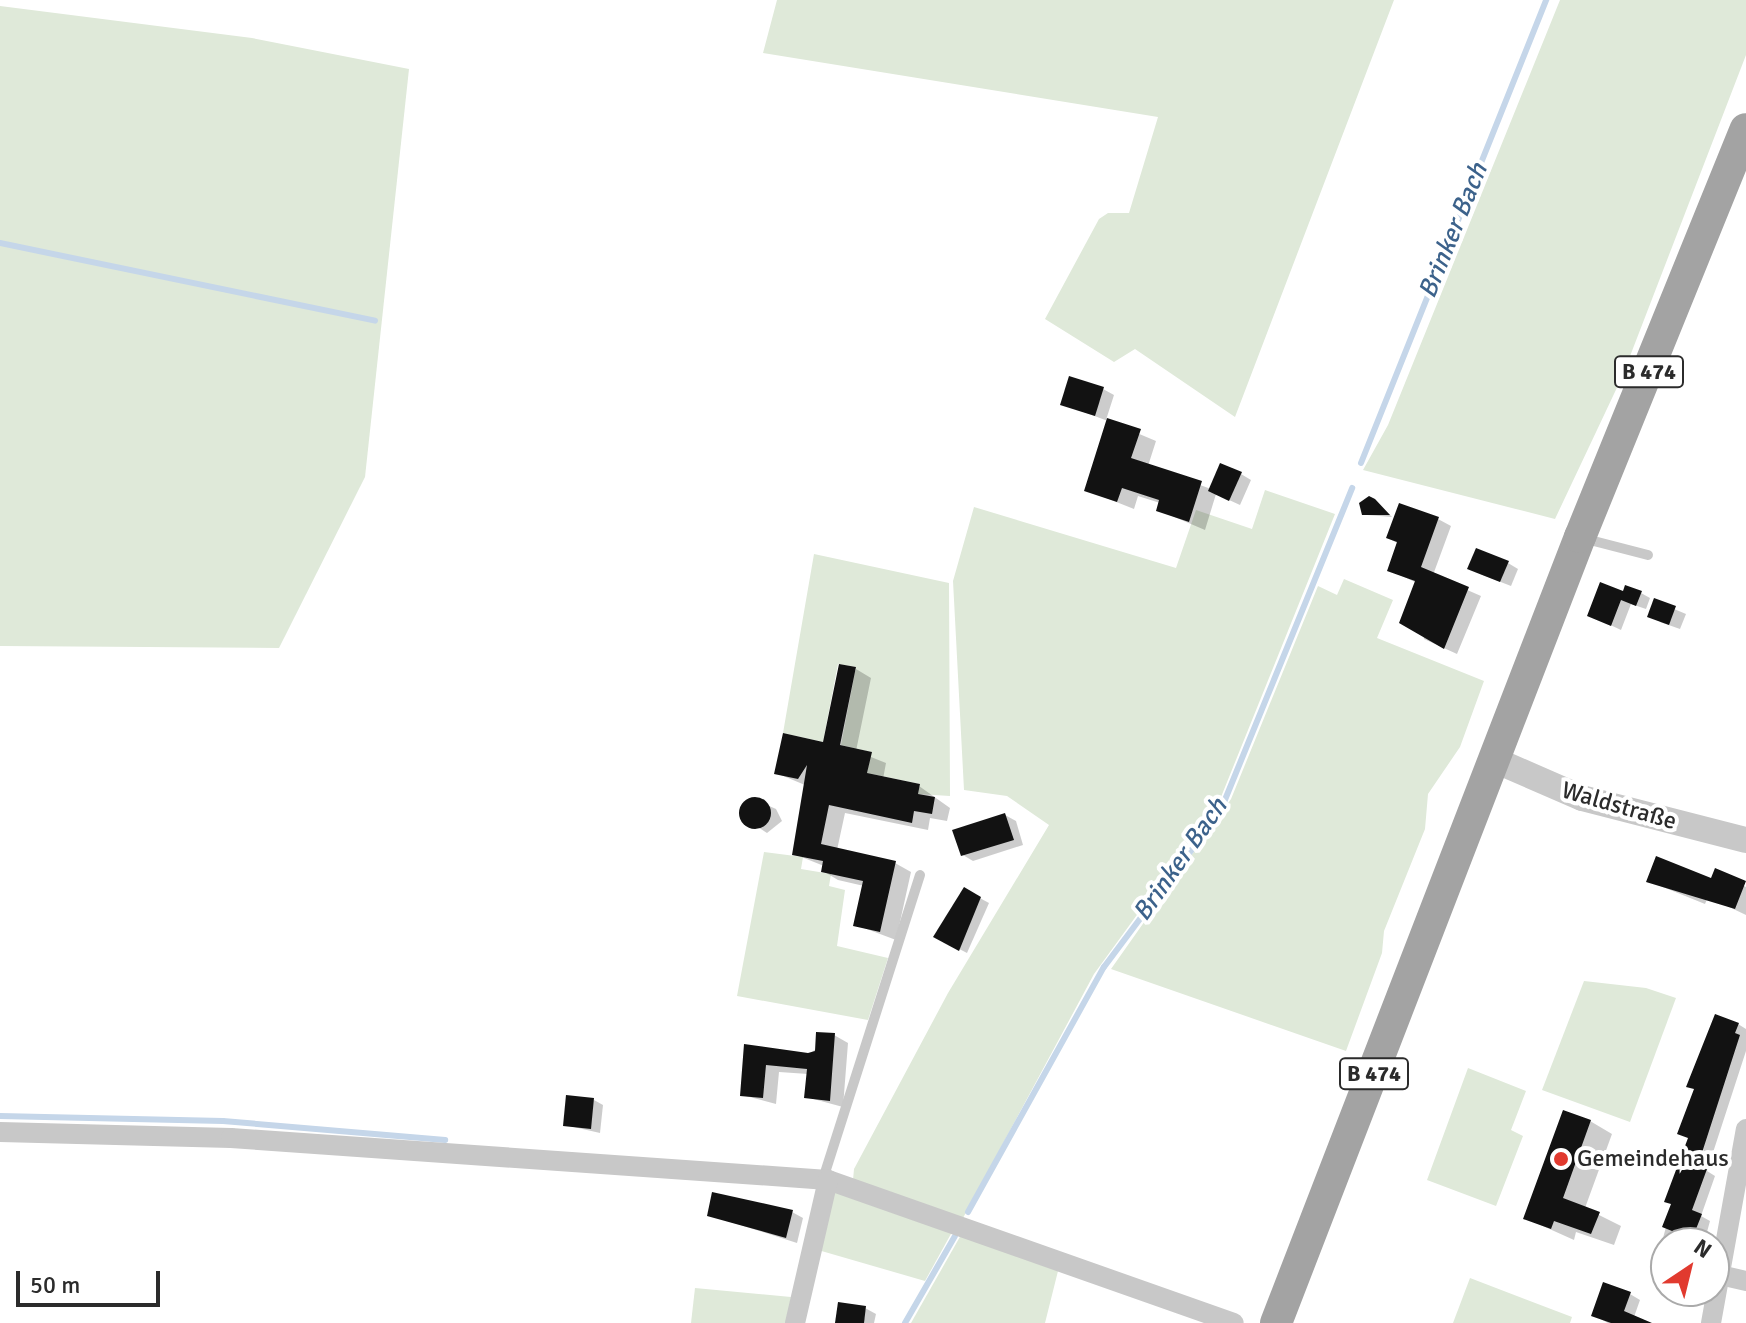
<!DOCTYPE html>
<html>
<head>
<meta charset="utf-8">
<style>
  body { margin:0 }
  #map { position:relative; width:1746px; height:1323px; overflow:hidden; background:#fff; font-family:Signika,sans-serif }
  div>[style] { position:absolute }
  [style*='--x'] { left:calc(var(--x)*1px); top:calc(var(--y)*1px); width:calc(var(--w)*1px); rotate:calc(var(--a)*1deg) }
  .green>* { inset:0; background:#dfe9d9 }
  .shadow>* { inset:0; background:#0003 }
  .stream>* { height:6px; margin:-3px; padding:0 3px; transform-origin:3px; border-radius:3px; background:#c5d6e9 }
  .building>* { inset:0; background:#121212 }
  .round { border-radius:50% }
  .service>* { height:10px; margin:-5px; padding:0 5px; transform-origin:5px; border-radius:5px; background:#c8c8c8 }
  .minor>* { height:20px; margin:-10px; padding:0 10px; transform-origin:10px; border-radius:10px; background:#c8c8c8 }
  .tertiary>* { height:26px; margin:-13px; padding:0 13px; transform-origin:13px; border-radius:13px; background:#c8c8c8 }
  .primary>* { height:32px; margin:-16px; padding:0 16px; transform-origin:16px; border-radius:16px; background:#a3a3a3 }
  .dots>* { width:22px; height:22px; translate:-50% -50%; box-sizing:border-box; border:4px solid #fff; border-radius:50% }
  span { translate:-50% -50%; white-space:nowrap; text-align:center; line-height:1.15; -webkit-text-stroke:8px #fff; paint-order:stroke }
  .shield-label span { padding:2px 6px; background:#fff; border:2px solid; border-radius:6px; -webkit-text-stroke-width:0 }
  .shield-label { font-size:22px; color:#2b2b2b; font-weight:700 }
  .street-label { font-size:24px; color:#2b2b2b }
  .poi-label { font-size:24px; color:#2b2b2b }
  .left { translate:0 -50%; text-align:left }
  .water-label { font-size:26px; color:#3c628b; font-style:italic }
  .north { position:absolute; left:1650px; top:1227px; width:80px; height:80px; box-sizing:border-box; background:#fff; border:2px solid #aaa; border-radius:50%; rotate:35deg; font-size:22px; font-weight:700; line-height:32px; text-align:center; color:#2b2b2b }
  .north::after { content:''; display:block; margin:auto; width:28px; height:36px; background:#e13a2f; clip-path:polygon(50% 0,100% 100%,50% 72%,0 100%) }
  .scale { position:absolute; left:16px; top:1271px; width:144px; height:36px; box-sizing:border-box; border:4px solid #2b2b2b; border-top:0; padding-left:10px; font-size:24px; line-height:28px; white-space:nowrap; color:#2b2b2b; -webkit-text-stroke:6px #fff; paint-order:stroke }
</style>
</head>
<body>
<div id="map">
  <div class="green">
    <div style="clip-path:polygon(777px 0,1394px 0,1235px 417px,1135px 349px,1114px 362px,1045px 319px,1099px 219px,1108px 213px,1129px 213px,1158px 117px,763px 53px)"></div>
    <div style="clip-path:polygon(1560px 0,1746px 0,1746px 55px,1622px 377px,1555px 519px,1363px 470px,1388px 425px)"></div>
    <div style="clip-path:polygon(0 6px,252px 38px,409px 69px,365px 477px,279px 648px,0 646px)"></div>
    <div style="clip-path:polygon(1265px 490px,1335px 514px,1219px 802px,1094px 974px,963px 1218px,853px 1180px,854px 1169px,948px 993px,1049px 825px,1007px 796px,964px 790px,953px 581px,974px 507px,1176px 568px,1196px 510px,1252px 529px)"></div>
    <div style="clip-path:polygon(814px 554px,949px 583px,950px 796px,918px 794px,920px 784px,867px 773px,871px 752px,841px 745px,856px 667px,838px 664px,823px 742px,783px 733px)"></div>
    <div style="clip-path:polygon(1344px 579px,1393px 600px,1377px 638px,1484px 681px,1460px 747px,1428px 794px,1425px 829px,1384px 931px,1382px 953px,1346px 1051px,1111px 969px,1231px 799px,1318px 586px,1337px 595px)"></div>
    <div style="clip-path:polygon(764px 852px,803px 857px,801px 869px,831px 874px,829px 886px,845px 890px,837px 946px,888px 958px,868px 1020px,737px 996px)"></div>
    <div style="clip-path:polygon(1584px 981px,1646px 988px,1676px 998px,1630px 1122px,1542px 1090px)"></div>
    <div style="clip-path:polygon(1468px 1068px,1526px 1091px,1511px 1130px,1523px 1136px,1496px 1206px,1427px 1180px)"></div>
    <div style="clip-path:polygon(833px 1190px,952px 1232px,925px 1281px,818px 1250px)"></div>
    <div style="clip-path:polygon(961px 1235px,1058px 1271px,1045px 1323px,911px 1323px)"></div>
    <div style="clip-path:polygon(1470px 1278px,1572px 1317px,1570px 1323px,1453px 1323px)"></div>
    <div style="clip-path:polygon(695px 1288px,791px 1297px,788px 1323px,691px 1323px)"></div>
  </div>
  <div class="shadow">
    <div style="clip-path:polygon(1103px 389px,1114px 395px,1106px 420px,1156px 441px,1148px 466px,1211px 489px,1241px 474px,1251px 480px,1240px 505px,1216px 494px,1205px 530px,1158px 510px,1160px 503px,1138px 496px,1134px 509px,1086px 490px,1108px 421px,1062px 404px)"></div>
    <div style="clip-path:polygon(1377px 502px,1392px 517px,1367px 515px)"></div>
    <div style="clip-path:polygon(1438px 519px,1451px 526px,1433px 575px,1481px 596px,1457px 654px,1424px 639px,1417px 583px,1389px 570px,1399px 544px,1388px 538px)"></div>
    <div style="clip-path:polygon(1508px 563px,1518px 569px,1511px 586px,1480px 574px)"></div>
    <div style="clip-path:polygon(1641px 593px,1650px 598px,1646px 609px,1631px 604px,1621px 630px,1589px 615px,1624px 594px)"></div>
    <div style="clip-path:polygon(1655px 601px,1686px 614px,1680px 629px,1660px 622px)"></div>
    <div style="clip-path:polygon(856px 669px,871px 678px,856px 751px,886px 763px,883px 779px,919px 786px,950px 808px,947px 821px,930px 818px,928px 830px,845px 813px,837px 850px,895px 863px,911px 872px,896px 940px,856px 925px,864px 886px,838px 880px,823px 871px,824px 866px,794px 854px,805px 785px,776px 773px,825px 744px)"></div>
    <div style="clip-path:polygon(754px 799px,776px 809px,782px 821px,767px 833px,741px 816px,744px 803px)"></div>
    <div style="clip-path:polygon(1005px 815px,1016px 821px,1023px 845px,973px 861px,963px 855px)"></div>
    <div style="clip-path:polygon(1716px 871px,1746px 887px,1746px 915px,1708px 897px,1705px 904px,1648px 881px,1712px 880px)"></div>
    <div style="clip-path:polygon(965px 890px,989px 903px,967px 953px,936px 937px)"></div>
    <div style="clip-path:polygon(1738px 1024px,1746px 1029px,1746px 1051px,1707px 1171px,1715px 1176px,1701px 1216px,1710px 1221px,1704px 1243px,1666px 1243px,1666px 1278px,1654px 1271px,1690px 1139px,1696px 1090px)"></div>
    <div style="clip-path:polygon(834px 1035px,848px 1043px,843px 1107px,806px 1097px,808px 1074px,779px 1072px,776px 1104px,742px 1095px,746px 1046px,808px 1055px)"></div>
    <div style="clip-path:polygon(594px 1100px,603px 1105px,600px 1133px,565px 1125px)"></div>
    <div style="clip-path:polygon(1590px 1121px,1612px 1134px,1585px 1208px,1621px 1226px,1614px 1245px,1576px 1232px,1574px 1240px,1525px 1218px)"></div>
    <div style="clip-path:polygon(792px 1212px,803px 1218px,797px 1243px,709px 1215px)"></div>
    <div style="clip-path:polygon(1630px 1294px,1640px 1300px,1634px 1317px,1650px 1323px,1608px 1323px,1593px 1315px)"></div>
    <div style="clip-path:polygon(865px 1308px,876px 1314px,874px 1323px,835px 1323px)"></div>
  </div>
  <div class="stream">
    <div style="--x:0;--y:243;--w:383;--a:11.7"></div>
    <div style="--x:1361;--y:463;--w:499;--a:-68.2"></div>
    <div style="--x:0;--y:1116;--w:223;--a:1.3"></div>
    <div style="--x:223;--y:1121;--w:223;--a:4.9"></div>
    <div style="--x:968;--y:1212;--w:280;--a:-61"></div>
    <div style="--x:1104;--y:967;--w:194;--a:-53.2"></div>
    <div style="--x:1220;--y:812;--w:350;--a:-67.8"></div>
    <div style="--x:905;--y:1323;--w:100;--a:-60.1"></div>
  </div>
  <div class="building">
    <div style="clip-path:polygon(1069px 376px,1104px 387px,1095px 416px,1060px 405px)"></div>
    <div style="clip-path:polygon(1107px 418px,1141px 429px,1131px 458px,1202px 481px,1189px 522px,1156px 511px,1159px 500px,1122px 488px,1117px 502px,1084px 491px)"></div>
    <div style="clip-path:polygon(1220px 463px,1242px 472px,1229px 501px,1208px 491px)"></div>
    <div style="clip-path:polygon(1369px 496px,1375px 499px,1390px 515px,1362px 515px,1359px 503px)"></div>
    <div style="clip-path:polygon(1399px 503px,1439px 517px,1421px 567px,1469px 587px,1444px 649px,1399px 623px,1415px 581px,1387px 571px,1397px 542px,1386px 538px)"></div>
    <div style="clip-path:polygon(1476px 548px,1509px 561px,1500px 582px,1467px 569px)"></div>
    <div style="clip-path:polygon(1600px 582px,1623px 591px,1625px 585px,1642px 591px,1636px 606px,1621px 600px,1611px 626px,1587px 616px)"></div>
    <div style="clip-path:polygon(1654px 598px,1676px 606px,1669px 625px,1647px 617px)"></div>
    <div style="clip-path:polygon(839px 664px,856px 667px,840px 745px,872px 752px,867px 773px,920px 784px,918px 794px,935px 797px,932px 814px,914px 811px,912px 823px,829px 805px,821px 844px,896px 861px,880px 932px,853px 926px,863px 881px,821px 872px,823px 861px,792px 855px,807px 765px,798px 779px,774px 774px,783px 733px,823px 742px)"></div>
    <div class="round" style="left:739px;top:797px;width:32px;height:32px"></div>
    <div style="clip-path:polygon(1005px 813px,1014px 840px,961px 856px,952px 830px)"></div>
    <div style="clip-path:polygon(1656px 856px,1711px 878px,1715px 868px,1746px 881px,1735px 909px,1646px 882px)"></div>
    <div style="clip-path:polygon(964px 887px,981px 897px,959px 951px,933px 937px)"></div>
    <div style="clip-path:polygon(1715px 1014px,1739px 1023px,1735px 1033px,1740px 1035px,1698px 1165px,1707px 1169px,1692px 1210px,1702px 1214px,1692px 1239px,1662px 1227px,1671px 1204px,1664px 1202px,1688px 1138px,1677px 1134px,1694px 1089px,1686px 1087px)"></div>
    <div style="clip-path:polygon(816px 1032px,835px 1033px,830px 1101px,804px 1098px,807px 1069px,766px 1065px,763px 1098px,740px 1096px,744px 1044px,808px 1053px,815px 1051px)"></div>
    <div style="clip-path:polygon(566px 1095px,594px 1098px,591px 1129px,563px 1126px)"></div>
    <div style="clip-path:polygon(1563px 1110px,1591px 1120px,1563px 1198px,1600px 1212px,1591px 1234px,1554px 1221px,1551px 1229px,1523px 1219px)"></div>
    <div style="clip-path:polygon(712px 1192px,793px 1210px,786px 1238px,707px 1216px)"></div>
    <div style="clip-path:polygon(1603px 1282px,1631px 1292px,1624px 1311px,1652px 1323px,1611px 1323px,1591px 1316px)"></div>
    <div style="clip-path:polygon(838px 1302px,866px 1306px,864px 1323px,835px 1323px)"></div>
  </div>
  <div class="service">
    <div style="--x:1586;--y:539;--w:64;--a:14.5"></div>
    <div style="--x:823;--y:1179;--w:319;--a:-72.3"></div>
  </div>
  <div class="minor">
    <div style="--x:0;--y:1132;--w:231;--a:1.5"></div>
    <div style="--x:231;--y:1138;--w:598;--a:4.02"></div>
    <div style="--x:828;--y:1180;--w:430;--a:19.4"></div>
    <div style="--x:1720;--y:1275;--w:27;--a:13"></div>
    <div style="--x:795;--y:1323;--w:147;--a:-77"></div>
    <div style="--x:1711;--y:1323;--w:197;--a:-79.8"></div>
  </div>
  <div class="tertiary">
    <div style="--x:1497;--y:761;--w:93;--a:23.5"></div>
    <div style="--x:1582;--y:798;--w:169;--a:14.4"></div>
  </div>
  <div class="primary">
    <div style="--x:1276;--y:1323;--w:843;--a:-68.86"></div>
    <div style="--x:1580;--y:537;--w:440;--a:-67.9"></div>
  </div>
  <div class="dots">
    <div style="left:1561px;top:1159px;background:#e13a2f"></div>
  </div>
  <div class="shield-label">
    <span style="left:1649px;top:372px">B 474</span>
    <span style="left:1374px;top:1074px">B 474</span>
  </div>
  <div class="street-label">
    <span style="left:1619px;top:806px;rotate:16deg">Waldstraße</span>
  </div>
  <div class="poi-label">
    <span class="left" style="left:1577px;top:1159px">Gemeindehaus</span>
  </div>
  <div class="water-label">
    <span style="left:1454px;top:231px;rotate:-68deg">Brinker Bach</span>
    <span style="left:1181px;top:860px;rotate:-55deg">Brinker Bach</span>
  </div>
  <div class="north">N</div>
  <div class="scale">50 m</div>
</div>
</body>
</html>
